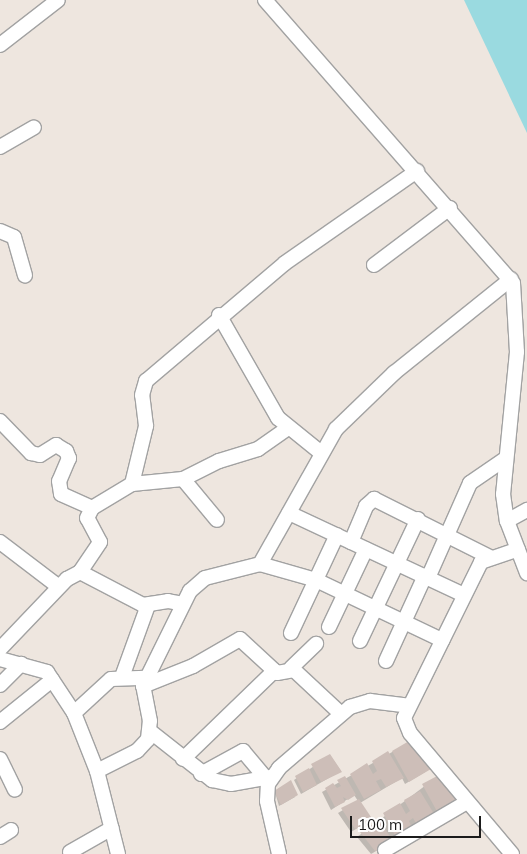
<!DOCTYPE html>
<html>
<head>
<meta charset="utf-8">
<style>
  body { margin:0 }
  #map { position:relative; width:527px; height:854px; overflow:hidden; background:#eee6df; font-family:Mulish,sans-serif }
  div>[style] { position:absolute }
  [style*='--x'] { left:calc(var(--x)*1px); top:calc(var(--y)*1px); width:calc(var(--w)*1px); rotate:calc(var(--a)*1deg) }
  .water>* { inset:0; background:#9adae0 }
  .shadow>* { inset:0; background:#0003 }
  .building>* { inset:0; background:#cdbeb8 }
  .roads { filter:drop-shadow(1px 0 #a2a2a2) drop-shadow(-1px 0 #a2a2a2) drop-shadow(0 1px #a2a2a2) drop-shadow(0 -1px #a2a2a2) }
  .minor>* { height:14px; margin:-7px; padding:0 7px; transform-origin:7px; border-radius:7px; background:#fff }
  span { translate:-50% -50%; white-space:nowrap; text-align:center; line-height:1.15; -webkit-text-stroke:4px #fff; paint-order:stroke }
  .scale { position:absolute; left:350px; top:816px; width:131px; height:22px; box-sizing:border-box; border:2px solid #1b1b1b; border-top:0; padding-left:6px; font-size:15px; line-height:18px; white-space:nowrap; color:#1b1b1b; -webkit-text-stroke:4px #fff; paint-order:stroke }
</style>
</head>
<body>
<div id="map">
  <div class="water">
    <div style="clip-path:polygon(464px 0,527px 0,527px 133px)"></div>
  </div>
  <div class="shadow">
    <div style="clip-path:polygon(408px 743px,425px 772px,405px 784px,402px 778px,360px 803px,371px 820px,351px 832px,338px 813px,358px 801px,354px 795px,331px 810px,322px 792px)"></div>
    <div style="clip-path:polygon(330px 755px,341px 771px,301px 794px,294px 780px)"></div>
    <div style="clip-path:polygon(438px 776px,459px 803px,371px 854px,357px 837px)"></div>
    <div style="clip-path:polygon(275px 792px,295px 797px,279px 806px)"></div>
  </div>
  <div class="building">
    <div style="clip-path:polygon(409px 741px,431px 769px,409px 782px,392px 751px)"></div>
    <div style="clip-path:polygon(388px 751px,404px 778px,386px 787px,381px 779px,376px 781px,381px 790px,364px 799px,350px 774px,367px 763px,373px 774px,377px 771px,372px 761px)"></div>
    <div style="clip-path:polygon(330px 754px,342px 772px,321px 782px,311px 764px)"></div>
    <div style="clip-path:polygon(309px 768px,317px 785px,303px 792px,295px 776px)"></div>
    <div style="clip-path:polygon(439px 775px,461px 803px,439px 815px,422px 784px)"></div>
    <div style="clip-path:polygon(345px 776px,356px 795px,348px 800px,343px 797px,345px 802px,335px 807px,325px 788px,333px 783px,337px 788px,341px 786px,337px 780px)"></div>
    <div style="clip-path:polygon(291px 780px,298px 795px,281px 805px,274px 791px)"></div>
    <div style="clip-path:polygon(420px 791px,436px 817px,418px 827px,413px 818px,409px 821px,413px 830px,397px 839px,383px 813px,400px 803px,406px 814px,410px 811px,404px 800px)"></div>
    <div style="clip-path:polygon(359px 799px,373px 820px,355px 829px,341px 808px)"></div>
    <div style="clip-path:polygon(380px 820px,393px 842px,375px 851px,360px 832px)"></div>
  </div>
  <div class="roads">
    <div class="minor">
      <div style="--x:265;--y:0;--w:376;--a:48.8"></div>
      <div style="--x:513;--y:283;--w:69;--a:86.7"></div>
      <div style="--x:517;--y:352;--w:143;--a:95.6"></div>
      <div style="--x:503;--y:494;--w:27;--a:82"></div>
      <div style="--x:507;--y:521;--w:56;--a:69"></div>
      <div style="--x:0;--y:45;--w:73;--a:-37.8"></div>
      <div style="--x:0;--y:147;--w:39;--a:-30"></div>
      <div style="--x:0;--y:231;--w:15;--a:23"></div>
      <div style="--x:14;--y:237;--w:40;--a:74"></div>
      <div style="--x:374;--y:265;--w:95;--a:-36.9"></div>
      <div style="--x:219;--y:315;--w:119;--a:60.2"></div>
      <div style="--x:278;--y:418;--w:54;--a:39"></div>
      <div style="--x:0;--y:421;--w:45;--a:45.9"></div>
      <div style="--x:31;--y:453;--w:9;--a:13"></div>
      <div style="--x:40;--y:455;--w:19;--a:-32"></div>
      <div style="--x:56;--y:445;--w:12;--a:31"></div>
      <div style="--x:66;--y:451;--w:8;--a:67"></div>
      <div style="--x:69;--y:458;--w:25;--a:113"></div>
      <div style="--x:59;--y:481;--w:13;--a:81"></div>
      <div style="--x:61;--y:494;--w:34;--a:24"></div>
      <div style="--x:183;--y:479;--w:53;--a:50.3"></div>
      <div style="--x:132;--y:484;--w:60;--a:-76.4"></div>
      <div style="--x:146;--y:426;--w:31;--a:-97"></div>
      <div style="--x:142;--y:395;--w:15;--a:-74"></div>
      <div style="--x:146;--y:381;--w:182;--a:-40.3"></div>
      <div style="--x:285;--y:263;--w:161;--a:-34.9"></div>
      <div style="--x:289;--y:513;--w:193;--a:25.1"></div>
      <div style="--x:507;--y:521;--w:23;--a:-29"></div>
      <div style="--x:0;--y:542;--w:74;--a:37.3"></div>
      <div style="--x:351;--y:542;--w:39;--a:-67"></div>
      <div style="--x:366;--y:506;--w:11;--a:-41"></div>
      <div style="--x:374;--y:499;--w:130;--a:26.6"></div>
      <div style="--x:260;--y:564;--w:58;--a:15.9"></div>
      <div style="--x:316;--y:580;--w:140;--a:25.5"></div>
      <div style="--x:80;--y:572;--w:36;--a:-56"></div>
      <div style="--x:100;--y:542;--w:27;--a:-118"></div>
      <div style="--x:87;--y:518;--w:11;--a:-63"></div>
      <div style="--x:92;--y:508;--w:47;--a:-31"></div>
      <div style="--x:132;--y:484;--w:51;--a:-5.6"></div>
      <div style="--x:183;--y:479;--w:40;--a:-26.6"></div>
      <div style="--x:219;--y:461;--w:41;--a:-17.1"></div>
      <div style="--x:258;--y:449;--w:37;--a:-35"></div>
      <div style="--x:428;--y:578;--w:104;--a:-66.1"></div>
      <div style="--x:470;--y:483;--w:42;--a:-34.4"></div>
      <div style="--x:329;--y:627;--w:86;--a:-64.6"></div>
      <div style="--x:291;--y:633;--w:108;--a:-64.9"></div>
      <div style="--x:360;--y:641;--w:135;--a:-64.6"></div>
      <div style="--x:0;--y:649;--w:97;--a:-46.3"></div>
      <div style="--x:67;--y:579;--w:15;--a:-28"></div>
      <div style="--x:80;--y:572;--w:71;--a:27.6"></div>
      <div style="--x:143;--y:605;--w:25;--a:-9"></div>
      <div style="--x:168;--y:601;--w:15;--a:11"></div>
      <div style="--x:0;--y:659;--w:49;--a:15.5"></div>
      <div style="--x:47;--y:672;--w:49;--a:56.6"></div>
      <div style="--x:74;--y:713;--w:62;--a:68.4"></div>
      <div style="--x:97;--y:771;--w:86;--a:75.8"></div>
      <div style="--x:386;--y:661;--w:94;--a:-65.4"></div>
      <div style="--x:291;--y:668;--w:35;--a:-44"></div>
      <div style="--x:122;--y:677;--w:77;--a:-70.1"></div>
      <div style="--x:0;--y:685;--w:30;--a:-45"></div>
      <div style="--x:143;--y:686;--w:54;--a:-21.8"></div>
      <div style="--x:193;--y:666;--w:54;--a:-29.9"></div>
      <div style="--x:240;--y:639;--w:50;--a:42.6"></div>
      <div style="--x:277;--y:673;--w:17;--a:-10"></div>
      <div style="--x:294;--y:670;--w:64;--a:43.1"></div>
      <div style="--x:74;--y:713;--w:50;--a:-42.6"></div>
      <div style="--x:111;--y:679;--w:35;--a:-2"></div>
      <div style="--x:0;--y:722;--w:67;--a:-38.9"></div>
      <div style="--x:151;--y:732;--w:78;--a:38.2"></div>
      <div style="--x:212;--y:780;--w:19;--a:12"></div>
      <div style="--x:231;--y:784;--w:41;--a:-9.9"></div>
      <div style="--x:0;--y:759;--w:34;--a:64"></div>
      <div style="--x:183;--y:759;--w:127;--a:-44"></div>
      <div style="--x:97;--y:771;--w:45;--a:-26.6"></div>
      <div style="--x:137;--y:751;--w:16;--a:-47"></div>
      <div style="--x:148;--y:739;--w:18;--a:-84"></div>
      <div style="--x:150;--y:721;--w:36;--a:-101"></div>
      <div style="--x:143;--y:686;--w:106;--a:-63.7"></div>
      <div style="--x:190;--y:591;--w:20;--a:-41"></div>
      <div style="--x:205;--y:578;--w:57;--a:-14.3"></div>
      <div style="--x:260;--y:564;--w:155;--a:-60.6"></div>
      <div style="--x:336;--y:429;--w:81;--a:-44"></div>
      <div style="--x:394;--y:373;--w:150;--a:-38.8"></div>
      <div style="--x:201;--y:774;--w:48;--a:-28.7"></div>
      <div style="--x:243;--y:751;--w:33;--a:50"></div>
      <div style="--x:0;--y:837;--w:13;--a:-32"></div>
      <div style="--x:385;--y:850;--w:95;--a:-30.3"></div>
      <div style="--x:70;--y:852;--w:48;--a:-29.7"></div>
      <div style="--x:279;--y:854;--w:54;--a:-102.8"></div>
      <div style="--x:267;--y:801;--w:17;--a:-87"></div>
      <div style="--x:268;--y:784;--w:19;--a:-55"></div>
      <div style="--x:279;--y:768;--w:94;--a:-40.7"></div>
      <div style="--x:350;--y:707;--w:21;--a:-17"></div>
      <div style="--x:370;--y:701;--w:39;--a:7"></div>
      <div style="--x:512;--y:854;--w:158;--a:-130.1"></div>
      <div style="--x:410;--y:733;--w:16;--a:-112"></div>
      <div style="--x:404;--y:718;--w:174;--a:-63.7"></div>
      <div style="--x:481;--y:562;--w:39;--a:-19"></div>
    </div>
  </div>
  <div class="scale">100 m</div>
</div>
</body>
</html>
